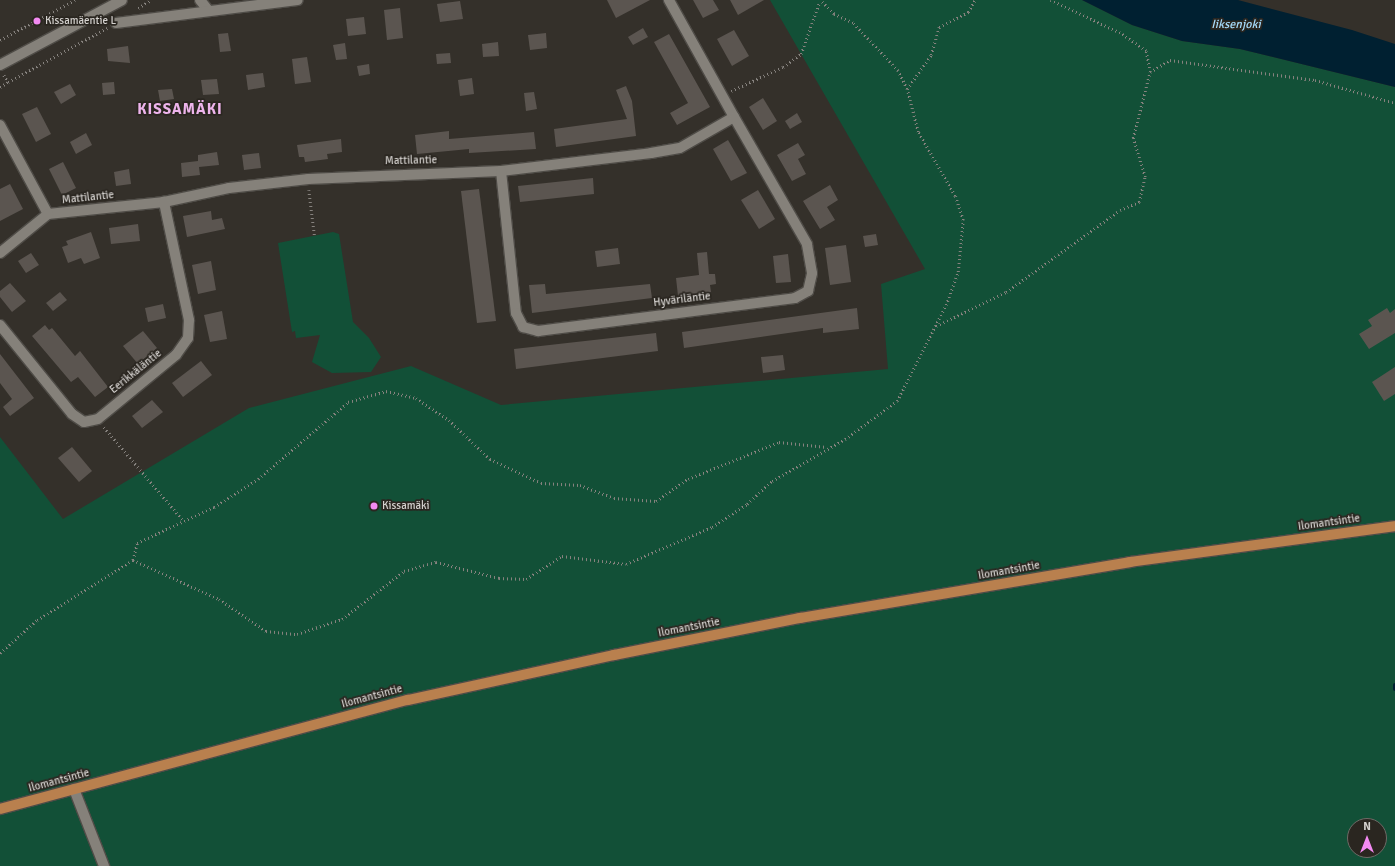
<!DOCTYPE html>
<html>
<head>
<meta charset="utf-8">
<style>
  body { margin:0 }
  #map { position:relative; width:1395px; height:866px; overflow:hidden; background:#34302a; font-family:Signika,sans-serif }
  div>[style] { position:absolute }
  [style*='--x'] { left:calc(var(--x)*1px); top:calc(var(--y)*1px); width:calc(var(--w)*1px); rotate:calc(var(--a)*1deg) }
  .green>* { inset:0; background:#125037 }
  .water>* { inset:0; background:#002031 }
  .stream>* { height:4px; margin:-2px; padding:0 2px; transform-origin:2px; border-radius:2px; background:#002031 }
  .building>* { inset:0; background:#5b5550 }
  .path>* { height:2.5px; margin-top:-1.25px; transform-origin:0; background:repeating-linear-gradient(90deg,#86827e 0 1px,transparent 0 4px) }
  .roads { filter:drop-shadow(1px 0 #4f4c47) drop-shadow(-1px 0 #4f4c47) drop-shadow(0 1px #4f4c47) drop-shadow(0 -1px #4f4c47) }
  .minor>* { height:10px; margin:-5px; padding:0 5px; transform-origin:5px; border-radius:5px; background:#85817a }
  .tertiary>* { height:10px; margin:-5px; padding:0 5px; transform-origin:5px; border-radius:5px; background:#85817a }
  .primary>* { height:10px; margin:-5px; padding:0 5px; transform-origin:5px; border-radius:5px; background:#b9804e }
  .dots>* { width:11px; height:11px; translate:-50% -50%; box-sizing:border-box; border:2px solid #2a2620; border-radius:50% }
  span { translate:-50% -50%; white-space:nowrap; text-align:center; line-height:1.15; -webkit-text-stroke:3.5px #2a2620; paint-order:stroke }
  .poi-label { font-size:11px; color:#d4d1ce }
  .left { translate:0 -50%; text-align:left }
  .street-label { font-size:11px; color:#d4d1ce }
  .water-label { font-size:12px; color:#a5dafa; font-style:italic }
  .district-label { font-size:15px; color:#eeb4ec; font-weight:700; letter-spacing:1px }
  .north { position:absolute; left:1347px; top:818px; width:40px; height:40px; box-sizing:border-box; background:#2a2620; border:1px solid #6e6a66; border-radius:50%; rotate:0deg; font-size:11px; font-weight:700; line-height:16px; text-align:center; color:#d4d1ce }
  .north::after { content:''; display:block; margin:auto; width:14px; height:18px; background:#f38af2; clip-path:polygon(50% 0,100% 100%,50% 72%,0 100%) }
</style>
</head>
<body>
<div id="map">
  <div class="green">
    <div style="clip-path:polygon(evenodd,770px 0,1082px 0,1132px 25px,1182px 41px,1240px 49px,1395px 87px,1395px 866px,0 866px,0 437px,63px 519px,249px 408px,411px 366px,501px 405px,888px 369px,881px 284px,925px 269px,770px 0,1355px 826px,1379px 826px,1379px 850px,1355px 850px,1355px 826px)"></div>
    <div style="clip-path:polygon(333px 232px,339px 234px,353px 322px,369px 338px,381px 357px,371px 372px,332px 373px,312px 362px,320px 335px,296px 338px,295px 331px,292px 332px,278px 243px)"></div>
  </div>
  <div class="water">
    <div style="clip-path:polygon(1082px 0,1238px 0,1352px 30px,1395px 44px,1395px 87px,1240px 49px,1182px 41px,1132px 25px)"></div>
  </div>
  <div class="stream">
    <div style="--x:1395;--y:685;--w:4;--a:90"></div>
  </div>
  <div class="building">
    <div style="clip-path:polygon(607px 0,650px 0,616px 18px)"></div>
    <div style="clip-path:polygon(693px 0,713px 0,719px 10px,703px 18px)"></div>
    <div style="clip-path:polygon(730px 0,764px 0,738px 15px)"></div>
    <div style="clip-path:polygon(460px 1px,463px 19px,440px 22px,437px 4px)"></div>
    <div style="clip-path:polygon(400px 8px,403px 38px,387px 40px,384px 10px)"></div>
    <div style="clip-path:polygon(364px 17px,366px 34px,348px 36px,346px 19px)"></div>
    <div style="clip-path:polygon(643px 28px,648px 37px,633px 45px,628px 37px)"></div>
    <div style="clip-path:polygon(734px 30px,749px 56px,732px 66px,717px 39px)"></div>
    <div style="clip-path:polygon(228px 33px,231px 51px,220px 52px,218px 34px)"></div>
    <div style="clip-path:polygon(546px 33px,547px 48px,530px 50px,528px 35px)"></div>
    <div style="clip-path:polygon(669px 34px,710px 107px,677px 125px,670px 113px,688px 103px,654px 42px)"></div>
    <div style="clip-path:polygon(498px 42px,499px 56px,483px 57px,482px 44px)"></div>
    <div style="clip-path:polygon(345px 43px,347px 59px,336px 60px,333px 45px)"></div>
    <div style="clip-path:polygon(128px 46px,130px 63px,108px 61px,107px 49px)"></div>
    <div style="clip-path:polygon(450px 53px,451px 63px,437px 64px,436px 54px)"></div>
    <div style="clip-path:polygon(307px 57px,311px 82px,295px 84px,292px 59px)"></div>
    <div style="clip-path:polygon(369px 64px,370px 74px,359px 76px,357px 66px)"></div>
    <div style="clip-path:polygon(263px 73px,265px 87px,248px 90px,246px 75px)"></div>
    <div style="clip-path:polygon(472px 78px,474px 94px,460px 96px,458px 80px)"></div>
    <div style="clip-path:polygon(217px 79px,219px 94px,203px 95px,201px 80px)"></div>
    <div style="clip-path:polygon(114px 82px,115px 94px,103px 95px,102px 83px)"></div>
    <div style="clip-path:polygon(70px 84px,76px 95px,61px 104px,54px 92px)"></div>
    <div style="clip-path:polygon(626px 86px,632px 101px,636px 136px,556px 147px,554px 129px,627px 119px,616px 90px)"></div>
    <div style="clip-path:polygon(172px 89px,174px 99px,160px 101px,158px 90px)"></div>
    <div style="clip-path:polygon(534px 92px,537px 109px,526px 111px,524px 93px)"></div>
    <div style="clip-path:polygon(763px 98px,777px 121px,763px 130px,749px 107px)"></div>
    <div style="clip-path:polygon(37px 107px,51px 134px,36px 142px,22px 114px)"></div>
    <div style="clip-path:polygon(797px 113px,802px 122px,790px 129px,785px 121px)"></div>
    <div style="clip-path:polygon(449px 131px,449px 139px,534px 132px,536px 149px,469px 153px,469px 149px,417px 154px,415px 135px)"></div>
    <div style="clip-path:polygon(86px 133px,92px 145px,76px 154px,70px 142px)"></div>
    <div style="clip-path:polygon(341px 139px,342px 152px,327px 154px,328px 159px,305px 162px,304px 157px,299px 157px,297px 145px)"></div>
    <div style="clip-path:polygon(728px 140px,747px 173px,731px 181px,713px 149px)"></div>
    <div style="clip-path:polygon(798px 143px,805px 155px,798px 159px,806px 174px,792px 181px,777px 155px)"></div>
    <div style="clip-path:polygon(217px 152px,219px 165px,199px 167px,200px 175px,182px 177px,181px 163px,198px 161px,198px 155px)"></div>
    <div style="clip-path:polygon(259px 153px,261px 168px,244px 170px,242px 155px)"></div>
    <div style="clip-path:polygon(63px 162px,76px 188px,62px 195px,49px 169px)"></div>
    <div style="clip-path:polygon(129px 169px,131px 184px,116px 186px,114px 172px)"></div>
    <div style="clip-path:polygon(593px 178px,594px 194px,520px 202px,518px 186px)"></div>
    <div style="clip-path:polygon(10px 184px,23px 209px,0 221px,0 189px)"></div>
    <div style="clip-path:polygon(830px 185px,838px 200px,827px 207px,835px 220px,820px 229px,803px 201px)"></div>
    <div style="clip-path:polygon(479px 189px,496px 321px,477px 323px,461px 191px)"></div>
    <div style="clip-path:polygon(758px 190px,775px 219px,759px 229px,741px 200px)"></div>
    <div style="clip-path:polygon(211px 211px,212px 220px,222px 218px,225px 229px,187px 237px,183px 216px)"></div>
    <div style="clip-path:polygon(138px 224px,140px 241px,111px 244px,109px 228px)"></div>
    <div style="clip-path:polygon(91px 232px,100px 258px,84px 264px,81px 258px,68px 263px,62px 247px,68px 245px,66px 241px)"></div>
    <div style="clip-path:polygon(876px 234px,878px 245px,865px 247px,863px 236px)"></div>
    <div style="clip-path:polygon(846px 245px,851px 282px,830px 285px,825px 248px)"></div>
    <div style="clip-path:polygon(618px 248px,620px 264px,597px 267px,595px 251px)"></div>
    <div style="clip-path:polygon(707px 252px,709px 274px,715px 274px,716px 284px,710px 285px,711px 292px,678px 296px,676px 278px,699px 275px,697px 253px)"></div>
    <div style="clip-path:polygon(31px 253px,39px 265px,26px 273px,18px 261px)"></div>
    <div style="clip-path:polygon(788px 254px,791px 282px,776px 283px,773px 256px)"></div>
    <div style="clip-path:polygon(211px 261px,216px 290px,198px 294px,192px 265px)"></div>
    <div style="clip-path:polygon(10px 283px,26px 301px,12px 312px,0 297px,0 291px)"></div>
    <div style="clip-path:polygon(545px 284px,546px 294px,650px 284px,652px 298px,532px 313px,529px 285px)"></div>
    <div style="clip-path:polygon(60px 292px,67px 300px,53px 311px,46px 303px)"></div>
    <div style="clip-path:polygon(163px 304px,166px 318px,148px 322px,145px 308px)"></div>
    <div style="clip-path:polygon(857px 308px,859px 329px,823px 333px,823px 328px,684px 348px,682px 332px)"></div>
    <div style="clip-path:polygon(1387px 308px,1390px 313px,1395px 309px,1395px 333px,1369px 349px,1359px 334px,1372px 326px,1368px 320px)"></div>
    <div style="clip-path:polygon(222px 311px,227px 339px,210px 342px,204px 315px)"></div>
    <div style="clip-path:polygon(45px 325px,49px 330px,52px 328px,75px 356px,80px 351px,108px 387px,95px 397px,78px 377px,71px 382px,32px 336px)"></div>
    <div style="clip-path:polygon(143px 331px,157px 348px,138px 364px,123px 346px)"></div>
    <div style="clip-path:polygon(656px 333px,658px 351px,516px 369px,514px 349px)"></div>
    <div style="clip-path:polygon(0 354px,34px 398px,10px 416px,3px 407px,12px 399px,0 383px)"></div>
    <div style="clip-path:polygon(783px 355px,785px 370px,763px 373px,761px 357px)"></div>
    <div style="clip-path:polygon(201px 361px,212px 375px,183px 397px,172px 383px)"></div>
    <div style="clip-path:polygon(1395px 367px,1395px 394px,1384px 401px,1372px 382px)"></div>
    <div style="clip-path:polygon(152px 400px,163px 412px,142px 428px,132px 416px)"></div>
    <div style="clip-path:polygon(72px 447px,92px 471px,79px 482px,58px 458px)"></div>
  </div>
  <div class="path">
    <div style="--x:138;--y:8;--w:15;--a:-32"></div>
    <div style="--x:0;--y:40;--w:85;--a:-28.1"></div>
    <div style="--x:1150;--y:72;--w:23;--a:-31"></div>
    <div style="--x:1170;--y:60;--w:146;--a:7.9"></div>
    <div style="--x:1315;--y:80;--w:83;--a:16"></div>
    <div style="--x:4;--y:75;--w:8;--a:60"></div>
    <div style="--x:8;--y:82;--w:113;--a:-28.6"></div>
    <div style="--x:0;--y:87;--w:9;--a:-32"></div>
    <div style="--x:907;--y:89;--w:42;--a:-54.8"></div>
    <div style="--x:931;--y:55;--w:29;--a:-74"></div>
    <div style="--x:939;--y:27;--w:33;--a:-27"></div>
    <div style="--x:968;--y:12;--w:14;--a:-60"></div>
    <div style="--x:731;--y:91;--w:57;--a:-24.8"></div>
    <div style="--x:783;--y:67;--w:22;--a:-36"></div>
    <div style="--x:801;--y:54;--w:54;--a:-70.6"></div>
    <div style="--x:309;--y:190;--w:48;--a:82.9"></div>
    <div style="--x:936;--y:326;--w:78;--a:-25.9"></div>
    <div style="--x:1006;--y:292;--w:140;--a:-35.7"></div>
    <div style="--x:1120;--y:210;--w:21;--a:-23"></div>
    <div style="--x:1139;--y:202;--w:26;--a:-77"></div>
    <div style="--x:1145;--y:177;--w:41;--a:-107.1"></div>
    <div style="--x:1133;--y:138;--w:68;--a:-75.6"></div>
    <div style="--x:1150;--y:72;--w:21;--a:-101"></div>
    <div style="--x:1146;--y:51;--w:32;--a:-145"></div>
    <div style="--x:1120;--y:33;--w:77;--a:-154.8"></div>
    <div style="--x:104;--y:427;--w:122;--a:49.7"></div>
    <div style="--x:133;--y:560;--w:94;--a:24.4"></div>
    <div style="--x:219;--y:599;--w:57;--a:34.2"></div>
    <div style="--x:266;--y:631;--w:31;--a:6"></div>
    <div style="--x:297;--y:634;--w:47;--a:-18.4"></div>
    <div style="--x:342;--y:619;--w:78;--a:-37.7"></div>
    <div style="--x:404;--y:571;--w:33;--a:-16"></div>
    <div style="--x:436;--y:562;--w:65;--a:14.3"></div>
    <div style="--x:499;--y:578;--w:27;--a:2"></div>
    <div style="--x:526;--y:579;--w:43;--a:-32.6"></div>
    <div style="--x:562;--y:556;--w:64;--a:7.1"></div>
    <div style="--x:626;--y:564;--w:94;--a:-23.3"></div>
    <div style="--x:712;--y:527;--w:42;--a:-33.3"></div>
    <div style="--x:747;--y:504;--w:34;--a:-43"></div>
    <div style="--x:772;--y:481;--w:84;--a:-29.9"></div>
    <div style="--x:845;--y:439;--w:64;--a:-36.2"></div>
    <div style="--x:897;--y:401;--w:108;--a:-63"></div>
    <div style="--x:946;--y:305;--w:35;--a:-70"></div>
    <div style="--x:958;--y:272;--w:52;--a:-84.5"></div>
    <div style="--x:963;--y:220;--w:25;--a:-108"></div>
    <div style="--x:955;--y:196;--w:74;--a:-120"></div>
    <div style="--x:918;--y:132;--w:44;--a:-104.3"></div>
    <div style="--x:907;--y:89;--w:20;--a:-117"></div>
    <div style="--x:898;--y:71;--w:66;--a:-133.2"></div>
    <div style="--x:853;--y:23;--w:21;--a:-155"></div>
    <div style="--x:834;--y:14;--w:20;--a:-135"></div>
    <div style="--x:0;--y:653;--w:50;--a:-41.7"></div>
    <div style="--x:37;--y:620;--w:113;--a:-32"></div>
    <div style="--x:133;--y:560;--w:17;--a:-77"></div>
    <div style="--x:137;--y:543;--w:85;--a:-25.1"></div>
    <div style="--x:214;--y:507;--w:52;--a:-32.5"></div>
    <div style="--x:258;--y:479;--w:118;--a:-40.5"></div>
    <div style="--x:348;--y:402;--w:40;--a:-16"></div>
    <div style="--x:386;--y:391;--w:31;--a:13"></div>
    <div style="--x:416;--y:398;--w:40;--a:34"></div>
    <div style="--x:449;--y:420;--w:57;--a:43.6"></div>
    <div style="--x:490;--y:459;--w:56;--a:25.2"></div>
    <div style="--x:541;--y:483;--w:39;--a:3"></div>
    <div style="--x:580;--y:485;--w:36;--a:21"></div>
    <div style="--x:614;--y:498;--w:42;--a:4.1"></div>
    <div style="--x:656;--y:501;--w:39;--a:-35"></div>
    <div style="--x:688;--y:479;--w:98;--a:-22.1"></div>
    <div style="--x:779;--y:442;--w:48;--a:5.9"></div>
  </div>
  <div class="roads">
    <div class="minor">
      <div style="--x:200;--y:0;--w:14;--a:51"></div>
      <div style="--x:116;--y:23;--w:183;--a:-7.2"></div>
      <div style="--x:0;--y:125;--w:101;--a:61.7"></div>
      <div style="--x:48;--y:214;--w:117;--a:-5.9"></div>
      <div style="--x:164;--y:202;--w:66;--a:-12.2"></div>
      <div style="--x:229;--y:188;--w:80;--a:-6.5"></div>
      <div style="--x:308;--y:179;--w:193;--a:-2.4"></div>
      <div style="--x:501;--y:171;--w:151;--a:-6.8"></div>
      <div style="--x:651;--y:153;--w:29;--a:-10"></div>
      <div style="--x:680;--y:148;--w:62;--a:-29.9"></div>
      <div style="--x:734;--y:117;--w:134;--a:-119.1"></div>
      <div style="--x:501;--y:171;--w:143;--a:84"></div>
      <div style="--x:516;--y:313;--w:16;--a:63"></div>
      <div style="--x:523;--y:327;--w:16;--a:15"></div>
      <div style="--x:538;--y:331;--w:259;--a:-7.3"></div>
      <div style="--x:795;--y:298;--w:15;--a:-28"></div>
      <div style="--x:808;--y:291;--w:18;--a:-77"></div>
      <div style="--x:812;--y:273;--w:29;--a:-100"></div>
      <div style="--x:807;--y:244;--w:146;--a:-119.9"></div>
      <div style="--x:0;--y:253;--w:62;--a:-39.1"></div>
      <div style="--x:0;--y:325;--w:114;--a:51"></div>
      <div style="--x:72;--y:414;--w:14;--a:34"></div>
      <div style="--x:84;--y:422;--w:14;--a:-12"></div>
      <div style="--x:98;--y:419;--w:101;--a:-39.4"></div>
      <div style="--x:176;--y:355;--w:21;--a:-55"></div>
      <div style="--x:188;--y:338;--w:18;--a:-87"></div>
      <div style="--x:189;--y:320;--w:121;--a:-102"></div>
    </div>
    <div class="tertiary">
      <div style="--x:0;--y:65;--w:138;--a:-28"></div>
      <div style="--x:74;--y:789;--w:83;--a:68.7"></div>
    </div>
    <div class="primary">
      <div style="--x:0;--y:809;--w:422;--a:-15"></div>
      <div style="--x:408;--y:700;--w:211;--a:-12.3"></div>
      <div style="--x:614;--y:655;--w:190;--a:-11.3"></div>
      <div style="--x:800;--y:618;--w:335;--a:-9.6"></div>
      <div style="--x:1130;--y:562;--w:267;--a:-7.7"></div>
    </div>
  </div>
  <div class="dots">
    <div style="left:37px;top:21px;background:#f38af2"></div>
    <div style="left:374px;top:506px;background:#f38af2"></div>
  </div>
  <div class="poi-label">
    <span class="left" style="left:45px;top:21px">Kissamäentie L</span>
    <span class="left" style="left:382px;top:506px">Kissamäki</span>
  </div>
  <div class="street-label">
    <span style="left:411px;top:161px;rotate:-1deg">Mattilantie</span>
    <span style="left:88px;top:198px;rotate:-6deg">Mattilantie</span>
    <span style="left:682px;top:300px;rotate:-7deg">Hyväriläntie</span>
    <span style="left:136px;top:372px;rotate:-39deg">Eerikkäläntie</span>
    <span style="left:1329px;top:523px;rotate:-8deg">Ilomantsintie</span>
    <span style="left:1009px;top:571px;rotate:-10deg">Ilomantsintie</span>
    <span style="left:689px;top:628px;rotate:-11deg">Ilomantsintie</span>
    <span style="left:372px;top:697px;rotate:-15deg">Ilomantsintie</span>
    <span style="left:59px;top:781px;rotate:-15deg">Ilomantsintie</span>
  </div>
  <div class="water-label">
    <span style="left:1236px;top:25px">Iiksenjoki</span>
  </div>
  <div class="district-label">
    <span style="left:180px;top:110px">KISSAMÄKI</span>
  </div>
  <div class="north">N</div>
</div>
</body>
</html>
